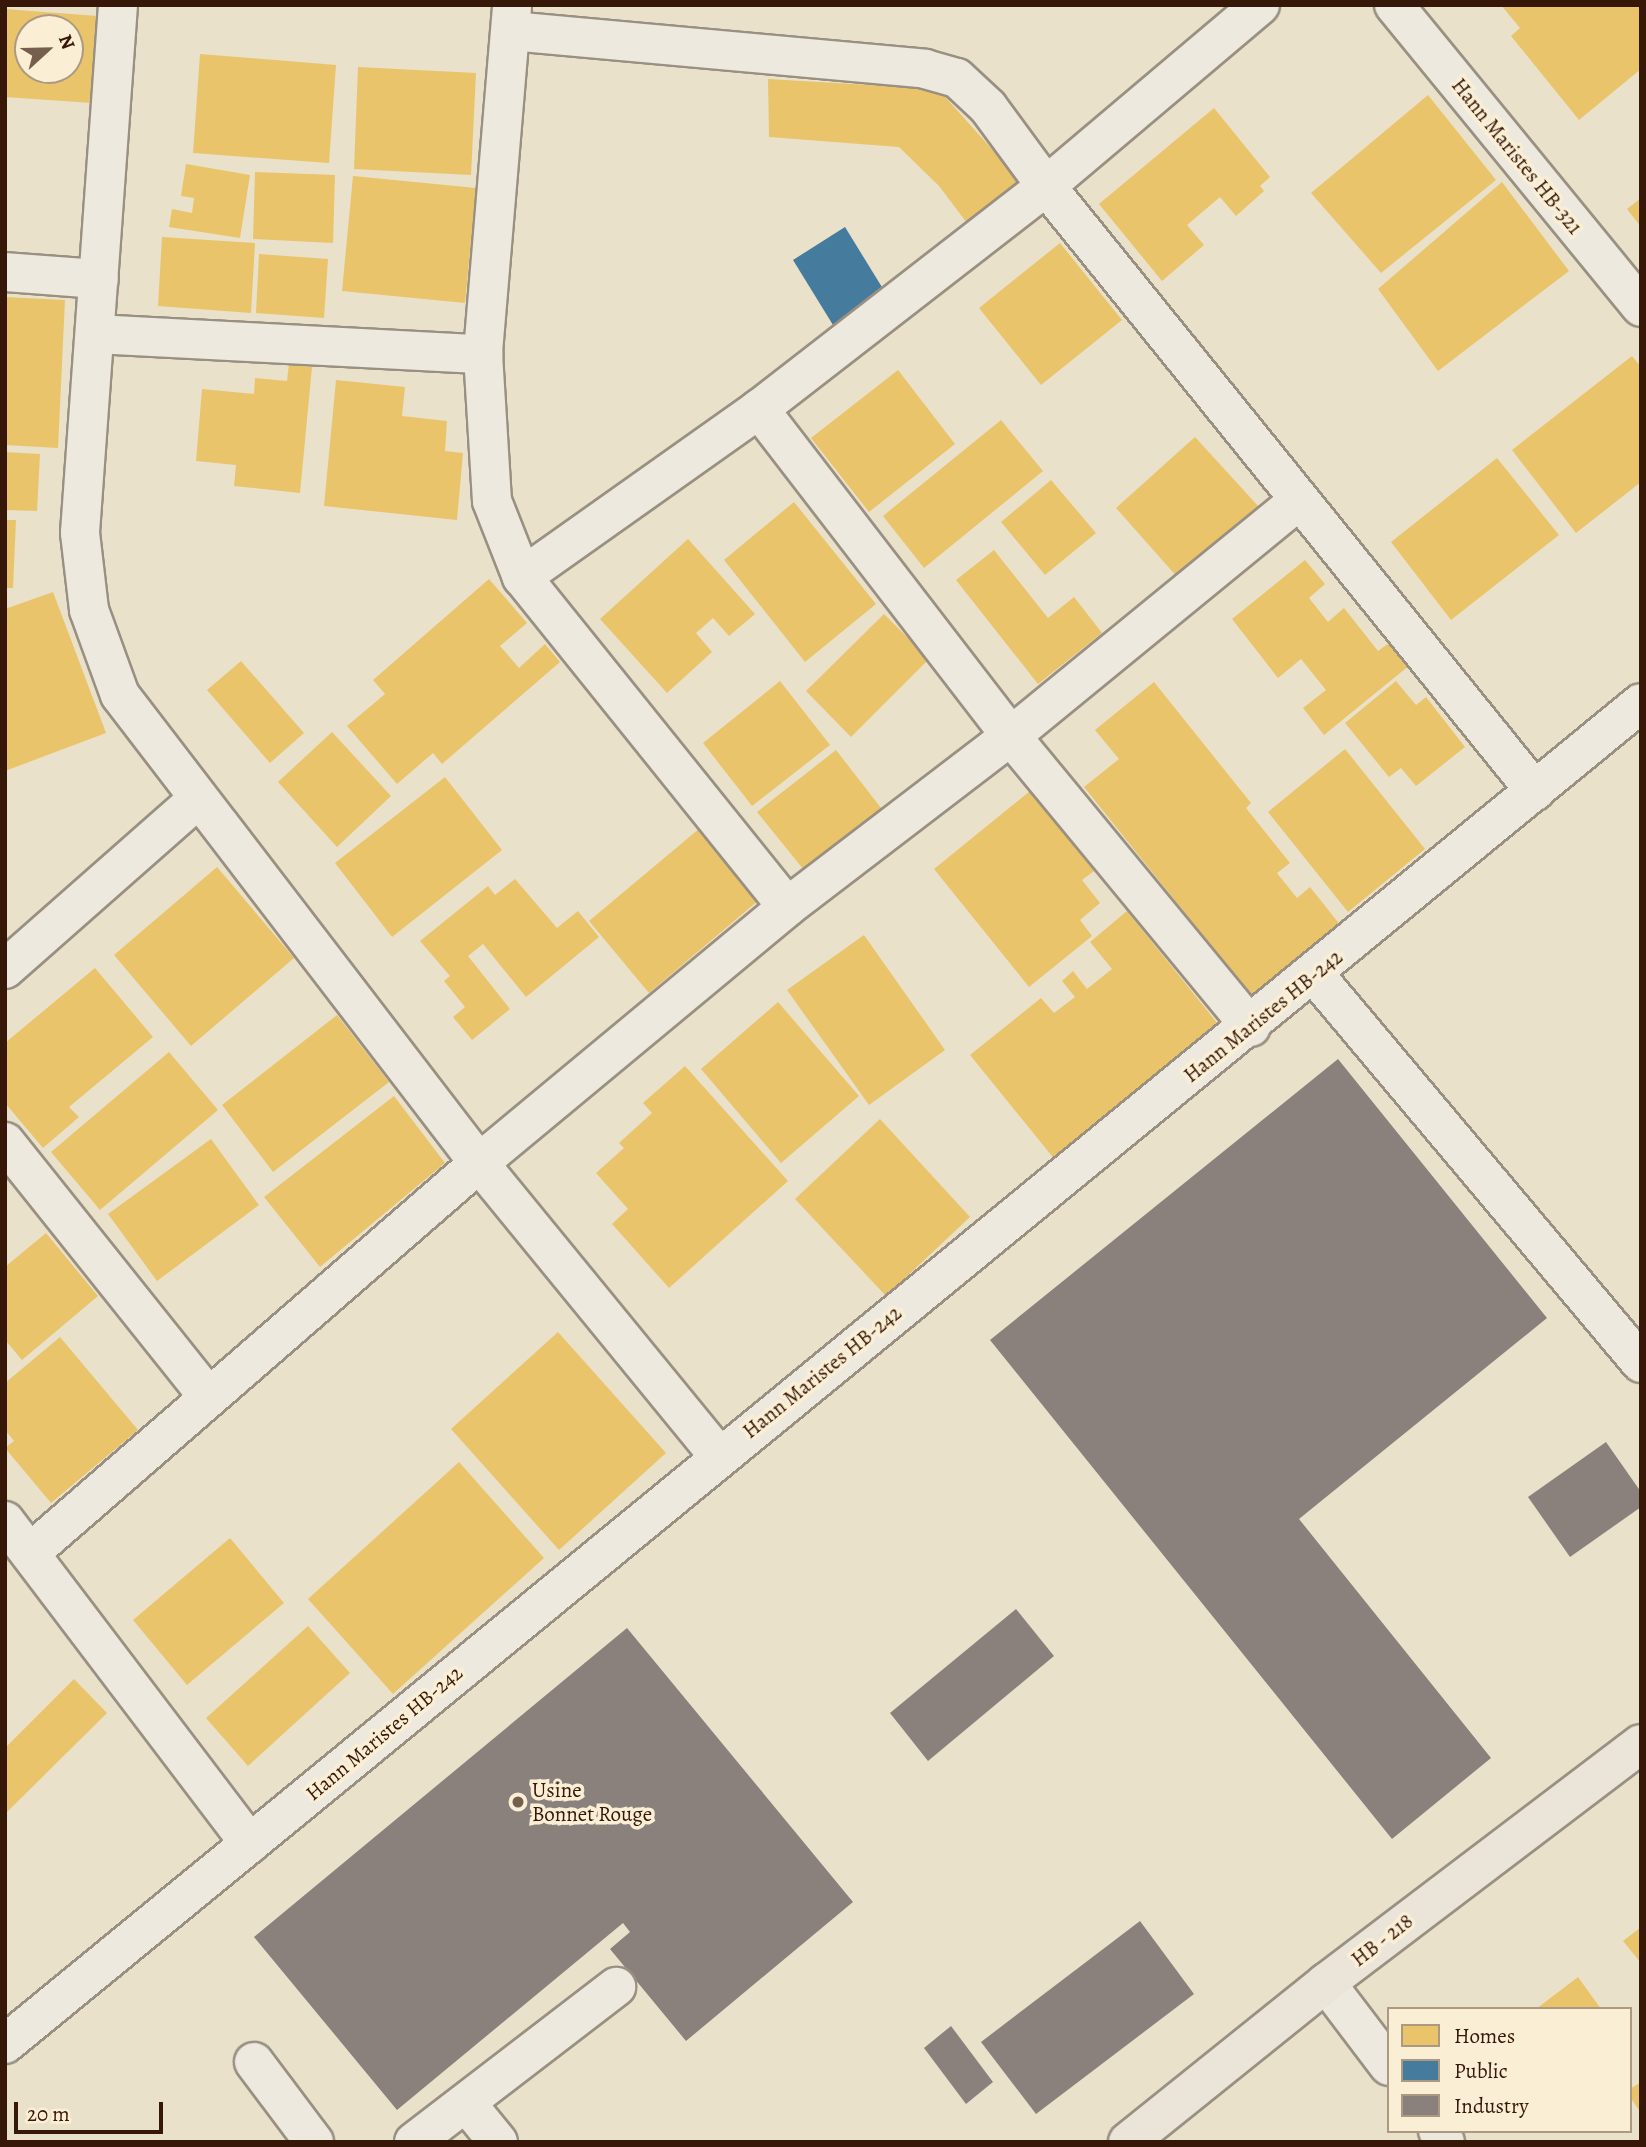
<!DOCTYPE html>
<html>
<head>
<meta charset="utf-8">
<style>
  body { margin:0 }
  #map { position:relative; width:1646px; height:2147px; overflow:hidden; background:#eae1cb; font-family:Alegreya,serif }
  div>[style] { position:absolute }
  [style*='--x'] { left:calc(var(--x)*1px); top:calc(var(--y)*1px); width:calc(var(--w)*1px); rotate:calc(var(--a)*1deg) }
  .homes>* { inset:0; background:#e9c46a }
  .public>* { inset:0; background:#457b9d }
  .industry>* { inset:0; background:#8a817c }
  .roads { filter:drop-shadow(2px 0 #999082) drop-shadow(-2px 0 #999082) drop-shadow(0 2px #999082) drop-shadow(0 -2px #999082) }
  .minor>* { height:38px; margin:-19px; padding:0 19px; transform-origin:19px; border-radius:19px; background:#ede9de }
  .major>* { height:38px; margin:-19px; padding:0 19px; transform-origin:19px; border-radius:19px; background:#eae4d9 }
  .dots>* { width:19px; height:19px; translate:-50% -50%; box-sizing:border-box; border:4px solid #faefd5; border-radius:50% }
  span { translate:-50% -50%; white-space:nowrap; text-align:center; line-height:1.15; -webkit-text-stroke:7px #faefd5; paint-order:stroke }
  .street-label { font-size:21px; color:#371708 }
  .poi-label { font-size:21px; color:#371708 }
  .left { translate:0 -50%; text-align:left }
  .frame { position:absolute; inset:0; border:7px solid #371708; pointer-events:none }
  .legend { position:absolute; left:1387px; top:2007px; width:245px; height:126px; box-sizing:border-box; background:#faefd5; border:2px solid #ac9983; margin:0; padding:9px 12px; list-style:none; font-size:21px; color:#371708 }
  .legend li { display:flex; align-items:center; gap:14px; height:35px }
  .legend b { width:35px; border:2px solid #ac9983 }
  .north { position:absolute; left:14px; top:14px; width:70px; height:70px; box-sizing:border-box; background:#faefd5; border:2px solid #ac9983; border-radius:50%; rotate:68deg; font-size:19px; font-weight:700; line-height:28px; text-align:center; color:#371708 }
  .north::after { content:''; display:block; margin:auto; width:24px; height:32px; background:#765e4c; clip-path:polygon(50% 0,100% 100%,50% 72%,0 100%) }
  .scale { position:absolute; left:14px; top:2102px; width:149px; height:32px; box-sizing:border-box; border:4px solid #371708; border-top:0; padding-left:9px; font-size:21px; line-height:24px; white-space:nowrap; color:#371708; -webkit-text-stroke:5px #faefd5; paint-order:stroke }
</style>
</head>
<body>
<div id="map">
  <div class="homes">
    <div style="clip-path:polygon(1501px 5px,1641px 5px,1641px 69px,1579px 120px,1511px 36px,1520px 28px)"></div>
    <div style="clip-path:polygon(evenodd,5px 9px,98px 16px,92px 103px,5px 97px,5px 9px,28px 28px,70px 28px,70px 70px,28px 70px,28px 28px)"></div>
    <div style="clip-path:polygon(200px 54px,336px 65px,329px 163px,193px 153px)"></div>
    <div style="clip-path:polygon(358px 67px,476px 73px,471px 175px,354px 169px)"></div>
    <div style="clip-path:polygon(768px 79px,938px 89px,1025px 186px,970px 227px,939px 186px,899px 147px,769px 137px)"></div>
    <div style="clip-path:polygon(1428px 95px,1496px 180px,1381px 273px,1311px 193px)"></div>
    <div style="clip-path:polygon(1214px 108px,1270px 177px,1260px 186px,1264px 191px,1236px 216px,1220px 197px,1187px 225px,1204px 245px,1162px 281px,1099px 204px)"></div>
    <div style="clip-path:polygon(186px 164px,250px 175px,240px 238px,169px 227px,172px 209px,192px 213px,194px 198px,181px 196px)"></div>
    <div style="clip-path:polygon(255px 172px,335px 175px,333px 243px,253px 239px)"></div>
    <div style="clip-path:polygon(353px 176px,476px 188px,465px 303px,342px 291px)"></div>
    <div style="clip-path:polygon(1502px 182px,1569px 271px,1438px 371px,1378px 289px)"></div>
    <div style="clip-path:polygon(1641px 198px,1641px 227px,1627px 209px)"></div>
    <div style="clip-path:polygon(162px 237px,255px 243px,251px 313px,158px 306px)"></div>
    <div style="clip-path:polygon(1060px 243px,1122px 320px,1041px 385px,979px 308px)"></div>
    <div style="clip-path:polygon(259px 254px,328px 259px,324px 318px,256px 313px)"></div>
    <div style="clip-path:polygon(5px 297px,65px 300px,58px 448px,5px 445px)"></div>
    <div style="clip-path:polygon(1632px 356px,1641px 367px,1641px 482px,1576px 533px,1512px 450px)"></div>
    <div style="clip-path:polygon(289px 364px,312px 367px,300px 493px,234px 486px,236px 465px,196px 461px,202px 389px,254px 394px,255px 378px,287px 381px)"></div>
    <div style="clip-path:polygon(898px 370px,955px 444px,869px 512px,811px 438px)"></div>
    <div style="clip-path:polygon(336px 380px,405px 387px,402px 416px,447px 421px,445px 451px,463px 453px,457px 520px,324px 506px)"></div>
    <div style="clip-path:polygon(1001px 420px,1043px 471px,924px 568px,883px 516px)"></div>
    <div style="clip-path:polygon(1195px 437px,1259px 507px,1179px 579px,1116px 508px)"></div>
    <div style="clip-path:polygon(5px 452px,40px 454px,37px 511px,5px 510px)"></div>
    <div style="clip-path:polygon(1497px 458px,1559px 535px,1451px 620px,1391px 542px)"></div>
    <div style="clip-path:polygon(1051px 480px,1096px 533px,1045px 575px,1001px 522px)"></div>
    <div style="clip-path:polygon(794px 502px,876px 604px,805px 662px,724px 560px)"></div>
    <div style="clip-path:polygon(5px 520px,16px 520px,13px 588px,5px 588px)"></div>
    <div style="clip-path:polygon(688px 539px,755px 614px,729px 636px,713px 618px,696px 633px,712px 652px,667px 693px,600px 619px)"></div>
    <div style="clip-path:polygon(994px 550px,1048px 618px,1074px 597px,1102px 633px,1038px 684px,956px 580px)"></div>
    <div style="clip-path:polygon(1305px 560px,1325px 584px,1309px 598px,1328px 622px,1344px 608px,1378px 651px,1397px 637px,1416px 660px,1324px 735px,1303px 708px,1326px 690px,1301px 659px,1278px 678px,1232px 619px)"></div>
    <div style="clip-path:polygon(489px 579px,527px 623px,500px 646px,519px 668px,545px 644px,560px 662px,442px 764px,433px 753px,397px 784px,347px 726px,385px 694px,373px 680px)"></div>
    <div style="clip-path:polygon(53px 592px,106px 733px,5px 771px,5px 609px)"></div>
    <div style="clip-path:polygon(884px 614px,929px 659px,851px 737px,806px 691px)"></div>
    <div style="clip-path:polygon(241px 661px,304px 733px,270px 763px,207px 690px)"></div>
    <div style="clip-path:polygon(780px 681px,830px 745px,752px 806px,703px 743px)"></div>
    <div style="clip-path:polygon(1396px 681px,1416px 705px,1426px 697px,1465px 747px,1416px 786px,1401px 768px,1389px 777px,1345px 723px)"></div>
    <div style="clip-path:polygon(1154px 682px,1251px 803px,1246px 808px,1290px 863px,1277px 873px,1297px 898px,1310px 887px,1345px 931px,1257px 1003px,1084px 787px,1119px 759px,1095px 730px)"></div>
    <div style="clip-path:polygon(332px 732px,391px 796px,337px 847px,278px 782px)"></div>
    <div style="clip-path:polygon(1345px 749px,1425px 849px,1348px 912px,1268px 812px)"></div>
    <div style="clip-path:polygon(836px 750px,885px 813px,808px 875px,757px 812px)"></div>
    <div style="clip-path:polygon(445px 777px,502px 850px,392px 937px,335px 863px)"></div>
    <div style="clip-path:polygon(1030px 791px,1094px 871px,1082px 880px,1100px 903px,1080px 920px,1092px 936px,1029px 987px,934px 869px)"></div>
    <div style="clip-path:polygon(700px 828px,759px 900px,649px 993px,589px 921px)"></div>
    <div style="clip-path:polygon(217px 867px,294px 958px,191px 1046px,114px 955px)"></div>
    <div style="clip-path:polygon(515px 879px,557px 928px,578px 911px,599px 937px,526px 997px,483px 944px,468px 956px,510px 1009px,472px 1040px,453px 1017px,465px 1007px,444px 981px,450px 976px,420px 941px,488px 886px,495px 895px)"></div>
    <div style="clip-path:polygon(1127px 911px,1218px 1024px,1060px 1166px,970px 1055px,1041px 998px,1054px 1013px,1075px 997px,1062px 981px,1073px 971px,1087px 989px,1112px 969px,1090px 942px)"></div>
    <div style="clip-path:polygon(864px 935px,945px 1050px,869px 1105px,787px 990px)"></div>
    <div style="clip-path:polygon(95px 968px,153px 1037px,69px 1107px,79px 1117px,43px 1148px,5px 1103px,5px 1043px)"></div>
    <div style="clip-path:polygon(778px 1002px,859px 1096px,781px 1163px,701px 1069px)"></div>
    <div style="clip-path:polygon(337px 1015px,389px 1082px,273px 1172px,222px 1105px)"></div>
    <div style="clip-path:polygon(169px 1052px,218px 1110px,100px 1210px,51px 1152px)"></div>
    <div style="clip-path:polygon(685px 1066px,788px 1181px,669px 1288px,612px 1224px,628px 1209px,596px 1173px,624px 1148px,619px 1143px,652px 1113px,643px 1103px)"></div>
    <div style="clip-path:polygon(394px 1096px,445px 1163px,320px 1267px,264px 1197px)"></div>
    <div style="clip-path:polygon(880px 1119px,970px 1217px,886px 1296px,795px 1199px)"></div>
    <div style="clip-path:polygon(211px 1139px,259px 1205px,157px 1281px,108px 1214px)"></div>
    <div style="clip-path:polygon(46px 1233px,98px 1296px,22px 1360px,5px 1340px,5px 1267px)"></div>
    <div style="clip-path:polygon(558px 1332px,666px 1453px,559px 1550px,451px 1429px)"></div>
    <div style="clip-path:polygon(60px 1337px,138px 1430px,51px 1503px,5px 1448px,14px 1441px,5px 1430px,5px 1383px)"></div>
    <div style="clip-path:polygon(459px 1462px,544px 1558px,393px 1694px,308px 1599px)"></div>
    <div style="clip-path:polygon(230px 1538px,284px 1603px,187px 1685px,133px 1620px)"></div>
    <div style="clip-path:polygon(308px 1626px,350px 1673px,248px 1766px,206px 1718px)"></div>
    <div style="clip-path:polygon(74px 1679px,107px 1713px,5px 1814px,5px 1748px)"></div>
    <div style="clip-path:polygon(1641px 1927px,1641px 1963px,1623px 1941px)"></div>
    <div style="clip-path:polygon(1578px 1977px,1601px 2009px,1536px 2009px)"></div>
    <div style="clip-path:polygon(1641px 2082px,1641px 2113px,1630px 2097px,1630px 2089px)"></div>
  </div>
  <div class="public">
    <div style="clip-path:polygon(845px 227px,885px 292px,833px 325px,793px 260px)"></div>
  </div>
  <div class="industry">
    <div style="clip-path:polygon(1338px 1059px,1547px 1318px,1299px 1519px,1491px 1758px,1392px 1839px,990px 1340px)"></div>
    <div style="clip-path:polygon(1606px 1442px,1641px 1492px,1641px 1507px,1570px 1557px,1528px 1497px)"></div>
    <div style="clip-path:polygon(1016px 1609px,1054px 1656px,928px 1761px,890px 1713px)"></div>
    <div style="clip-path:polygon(627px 1628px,853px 1902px,686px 2041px,610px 1949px,630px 1932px,623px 1923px,397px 2110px,254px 1937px)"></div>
    <div style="clip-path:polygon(1140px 1921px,1194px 1994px,1036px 2114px,981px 2042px)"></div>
    <div style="clip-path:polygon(951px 2026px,993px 2082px,966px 2104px,924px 2048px)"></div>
  </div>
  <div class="roads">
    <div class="minor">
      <div style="--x:118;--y:5;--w:529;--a:94.12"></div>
      <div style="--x:80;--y:533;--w:78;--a:83.3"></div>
      <div style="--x:89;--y:610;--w:90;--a:70"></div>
      <div style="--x:120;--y:695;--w:590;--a:52.51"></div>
      <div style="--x:479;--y:1163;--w:377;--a:50.7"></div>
      <div style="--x:1394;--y:5;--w:390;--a:50.7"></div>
      <div style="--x:512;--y:7;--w:348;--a:94.8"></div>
      <div style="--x:483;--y:354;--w:147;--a:86.5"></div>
      <div style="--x:492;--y:501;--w:82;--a:68.5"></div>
      <div style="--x:522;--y:577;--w:423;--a:51.2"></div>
      <div style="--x:511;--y:31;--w:416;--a:5.2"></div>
      <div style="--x:925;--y:69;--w:33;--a:16"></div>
      <div style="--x:957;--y:78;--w:42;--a:43.1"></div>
      <div style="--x:988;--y:107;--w:98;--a:53.7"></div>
      <div style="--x:1046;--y:186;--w:778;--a:51.05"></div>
      <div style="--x:5;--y:272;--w:94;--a:4.3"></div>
      <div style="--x:95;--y:334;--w:389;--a:3"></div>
      <div style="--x:759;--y:409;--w:413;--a:52.4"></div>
      <div style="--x:1011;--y:736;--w:377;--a:50.5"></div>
      <div style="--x:522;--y:577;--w:291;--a:-35.3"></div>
      <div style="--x:759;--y:409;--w:363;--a:-37.8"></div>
      <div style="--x:1046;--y:186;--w:280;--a:-40.2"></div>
      <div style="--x:5;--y:969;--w:256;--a:-41.4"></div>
      <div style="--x:1314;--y:974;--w:508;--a:49.95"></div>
      <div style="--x:5;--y:1142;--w:324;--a:51.4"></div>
      <div style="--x:5;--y:1521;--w:405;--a:52.8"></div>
      <div style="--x:30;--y:1553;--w:595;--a:-40.98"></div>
      <div style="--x:479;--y:1163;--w:400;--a:-39.7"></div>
      <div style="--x:787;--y:907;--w:282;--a:-37.4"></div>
      <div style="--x:1011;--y:736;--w:372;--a:-39.3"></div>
      <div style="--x:1326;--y:1983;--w:104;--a:52.8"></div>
      <div style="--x:5;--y:2044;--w:2115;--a:-39.34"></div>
      <div style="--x:254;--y:2062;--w:100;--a:53.1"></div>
      <div style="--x:467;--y:2104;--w:49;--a:50.8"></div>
      <div style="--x:1438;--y:2131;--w:13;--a:58"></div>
      <div style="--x:414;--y:2142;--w:255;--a:-37.5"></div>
    </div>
    <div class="major">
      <div style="--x:1128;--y:2142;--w:254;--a:-38.8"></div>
      <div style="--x:1326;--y:1983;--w:395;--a:-37.2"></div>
    </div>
  </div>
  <div class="dots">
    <div style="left:518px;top:1802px;background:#765e4c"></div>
  </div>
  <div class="street-label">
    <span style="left:1517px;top:156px;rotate:51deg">Hann Maristes HB-321</span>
    <span style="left:1263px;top:1016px;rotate:-39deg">Hann Maristes HB-242</span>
    <span style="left:822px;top:1372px;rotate:-39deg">Hann Maristes HB-242</span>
    <span style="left:384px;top:1733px;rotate:-40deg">Hann Maristes HB-242</span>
    <span style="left:1382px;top:1940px;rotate:-38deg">HB - 218</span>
  </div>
  <div class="poi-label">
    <span class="left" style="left:532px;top:1802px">Usine<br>Bonnet Rouge</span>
  </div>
  <div class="frame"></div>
  <ul class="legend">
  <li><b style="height:19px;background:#e9c46a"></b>Homes</li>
  <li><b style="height:19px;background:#457b9d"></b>Public</li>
  <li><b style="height:19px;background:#8a817c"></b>Industry</li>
  </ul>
  <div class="north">N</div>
  <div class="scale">20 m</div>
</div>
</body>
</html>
